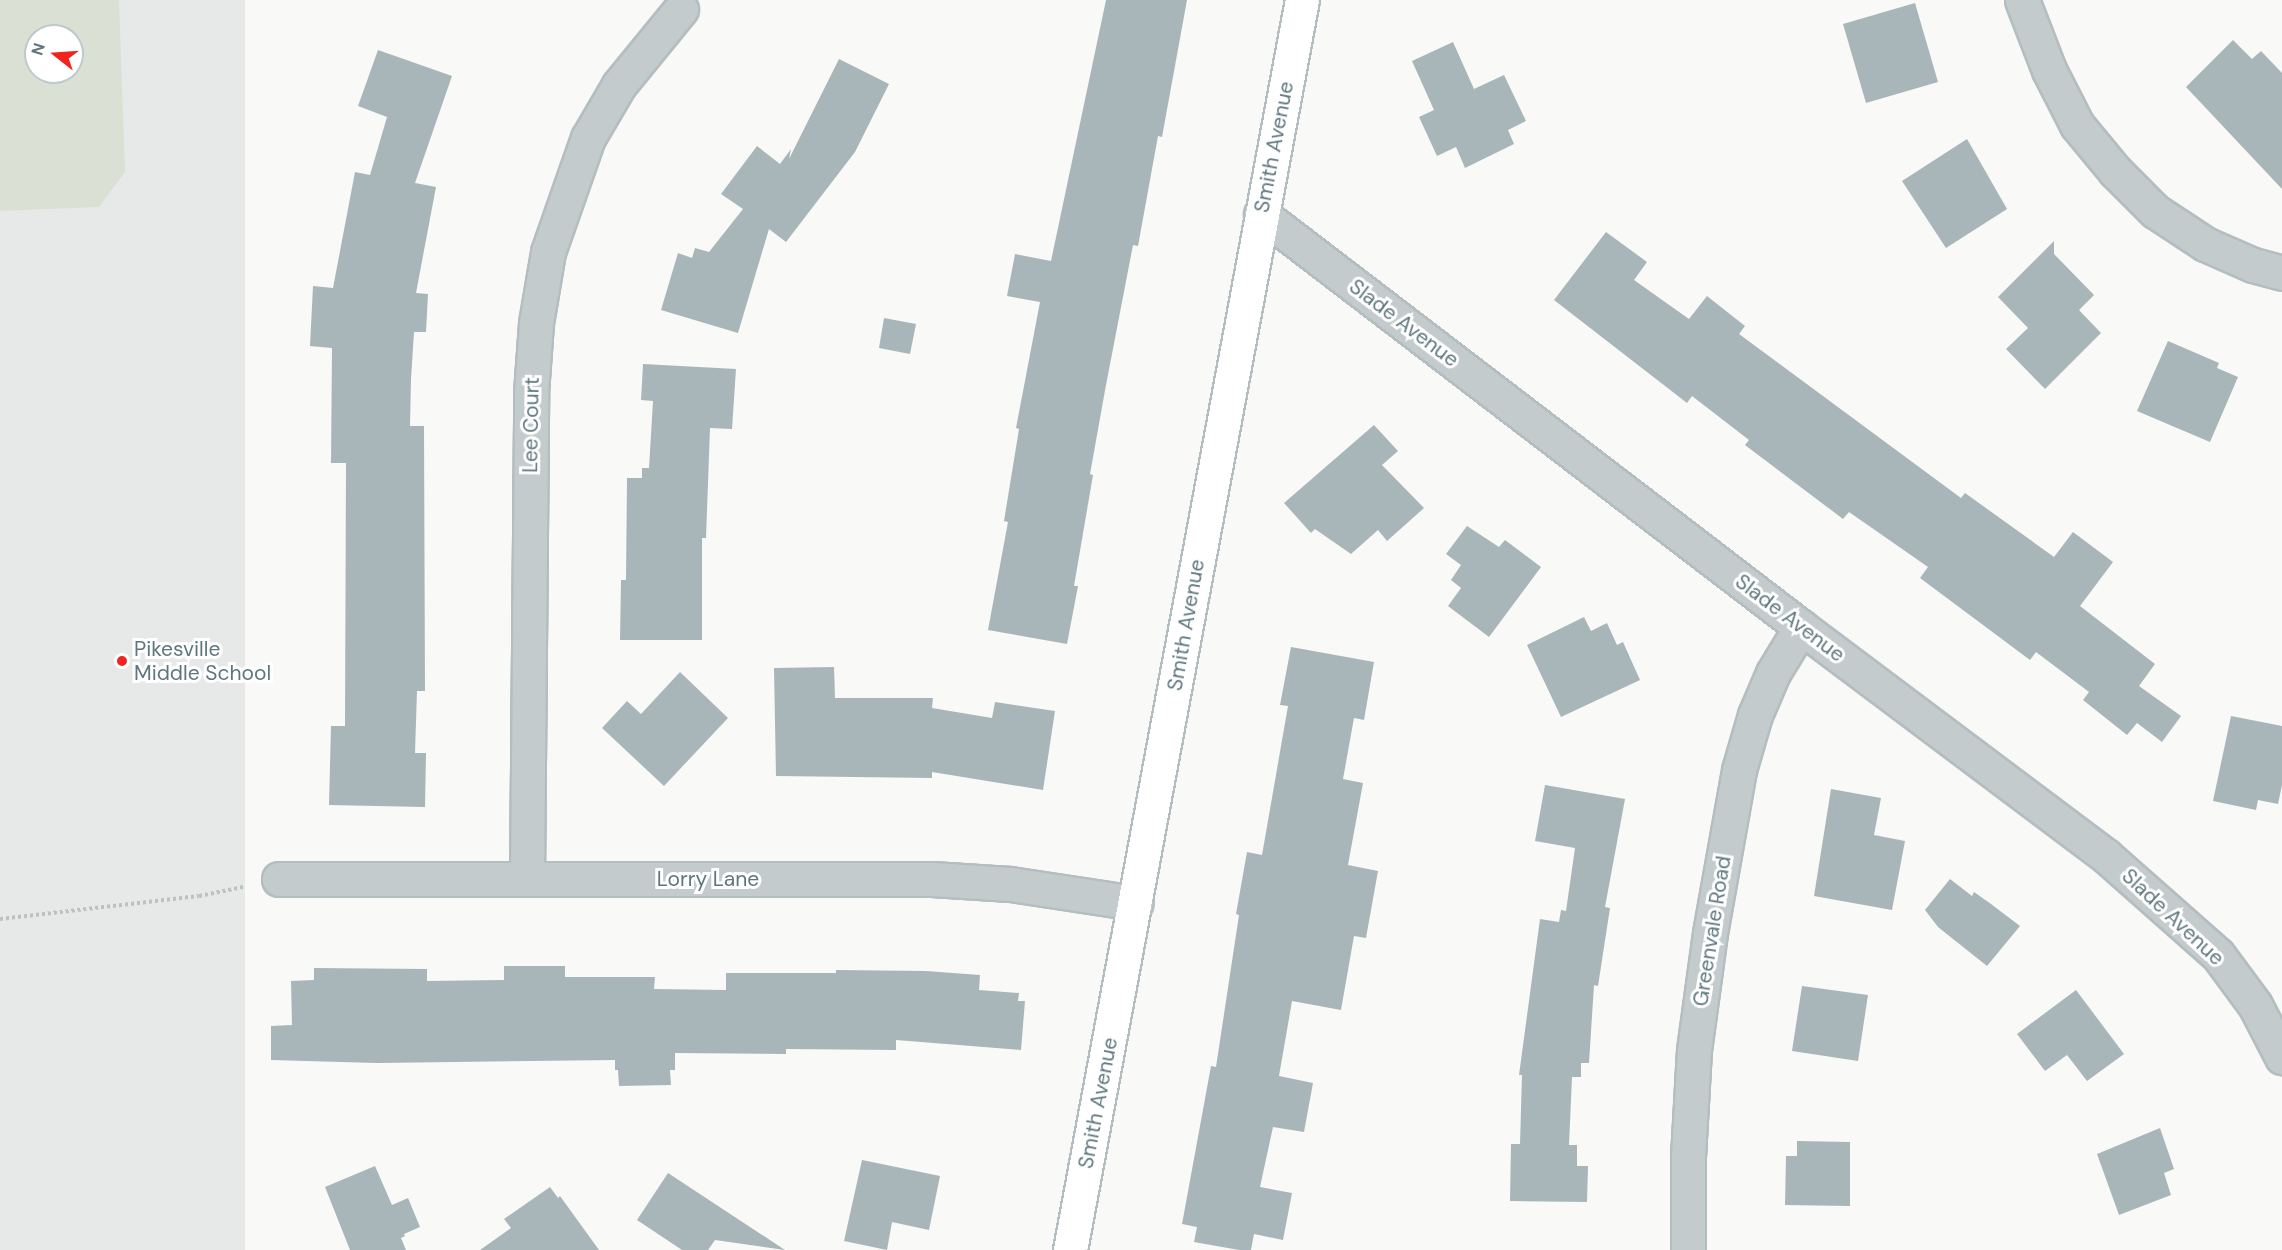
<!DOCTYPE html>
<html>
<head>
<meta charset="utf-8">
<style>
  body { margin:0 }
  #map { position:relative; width:2282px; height:1250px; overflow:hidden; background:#f9f9f7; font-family:"DM Sans",sans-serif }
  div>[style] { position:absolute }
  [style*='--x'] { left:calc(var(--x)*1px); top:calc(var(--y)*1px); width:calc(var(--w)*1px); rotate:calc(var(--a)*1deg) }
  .built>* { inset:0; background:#e7e9e8 }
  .green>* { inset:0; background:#dbe0d5 }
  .building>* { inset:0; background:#a8b6b9 }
  .path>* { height:4px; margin-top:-2px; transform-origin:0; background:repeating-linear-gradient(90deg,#bcc1c3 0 3px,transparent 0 6px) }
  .roads { filter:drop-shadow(2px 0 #b4bdc0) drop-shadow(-2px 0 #b4bdc0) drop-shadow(0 2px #b4bdc0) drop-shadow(0 -2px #b4bdc0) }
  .street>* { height:33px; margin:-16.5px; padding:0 16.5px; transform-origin:16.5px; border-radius:16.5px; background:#c4cbcd }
  .secondary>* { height:33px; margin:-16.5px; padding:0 16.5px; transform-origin:16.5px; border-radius:16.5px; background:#fff }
  .dots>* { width:16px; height:16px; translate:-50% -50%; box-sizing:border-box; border:3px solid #fff; border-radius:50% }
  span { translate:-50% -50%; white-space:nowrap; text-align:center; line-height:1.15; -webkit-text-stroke:6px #fff; paint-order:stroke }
  .street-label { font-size:21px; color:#5e777e }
  .poi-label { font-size:21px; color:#5e777e }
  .left { translate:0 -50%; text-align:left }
  .north { position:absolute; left:24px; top:24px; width:60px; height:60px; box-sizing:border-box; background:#fff; border:2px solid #bfc9cb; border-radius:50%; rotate:287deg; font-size:16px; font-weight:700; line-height:24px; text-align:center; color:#5e777e }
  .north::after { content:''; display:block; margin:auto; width:21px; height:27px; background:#f2231f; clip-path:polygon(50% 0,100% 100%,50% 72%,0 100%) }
</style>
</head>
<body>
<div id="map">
  <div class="built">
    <div style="clip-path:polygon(evenodd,0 0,245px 0,245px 1250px,0 1250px,0 0,36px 36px,72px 36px,72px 72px,36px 72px,36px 36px)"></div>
  </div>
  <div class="green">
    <div style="clip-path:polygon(evenodd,0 0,119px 0,125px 172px,99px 207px,0 211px,0 0,36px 36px,72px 36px,72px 72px,36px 72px,36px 36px)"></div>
  </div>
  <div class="building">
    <div style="clip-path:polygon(1106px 0,1187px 0,1162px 137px,1158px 136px,1138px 246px,1133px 245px,1106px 385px,1090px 474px,1093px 475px,1074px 586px,1078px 586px,1067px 644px,988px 630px,1008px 522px,1004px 521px,1019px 429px,1016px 428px,1040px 302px,1007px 296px,1015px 254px,1051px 261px)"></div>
    <div style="clip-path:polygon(1915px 3px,1938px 82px,1866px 103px,1843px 24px)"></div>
    <div style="clip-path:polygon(2233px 40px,2252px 59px,2261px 51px,2282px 73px,2282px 189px,2186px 87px)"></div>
    <div style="clip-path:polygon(1453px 42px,1474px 89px,1504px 75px,1526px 121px,1508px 130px,1514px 144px,1465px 168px,1456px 147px,1437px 156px,1419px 117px,1434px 110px,1412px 61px)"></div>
    <div style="clip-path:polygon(378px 50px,452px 76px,415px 183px,436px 187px,416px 293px,428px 294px,426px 332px,414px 332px,411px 379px,410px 426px,424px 426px,425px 691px,417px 691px,415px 753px,426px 753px,425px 807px,329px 805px,331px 726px,345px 726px,346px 463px,331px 463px,332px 348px,310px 346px,313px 286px,333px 288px,355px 172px,370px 175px,387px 117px,358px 106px)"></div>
    <div style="clip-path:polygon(839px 59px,889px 84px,855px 152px,786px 242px,769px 229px,738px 333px,661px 310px,678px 253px,692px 258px,695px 248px,709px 252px,743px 209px,721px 194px,757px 146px,780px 164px,791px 149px,789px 159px)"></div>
    <div style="clip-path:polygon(1967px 139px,2007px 209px,1946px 248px,1902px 181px)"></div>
    <div style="clip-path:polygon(1606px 232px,1647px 262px,1634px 280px,1689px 319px,1707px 296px,1745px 326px,1739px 334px,1961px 498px,1965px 493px,2054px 557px,2073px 532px,2113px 562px,2080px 606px,2155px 664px,2139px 686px,2181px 716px,2162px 742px,2137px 723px,2127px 735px,2083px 700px,2089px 692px,2036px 652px,2030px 660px,1920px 578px,1928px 567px,1849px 512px,1843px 519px,1745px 445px,1749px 440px,1692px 396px,1687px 403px,1554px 300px)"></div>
    <div style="clip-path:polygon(2054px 241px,2054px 254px,2094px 295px,2079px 310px,2101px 333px,2045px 389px,2006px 349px,2028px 328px,1998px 297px)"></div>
    <div style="clip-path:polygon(884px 318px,916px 324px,910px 354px,879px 348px)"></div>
    <div style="clip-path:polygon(2168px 341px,2219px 363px,2217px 368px,2238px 377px,2210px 442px,2137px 411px)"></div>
    <div style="clip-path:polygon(643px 364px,736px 369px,732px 429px,710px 428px,706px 538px,702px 538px,702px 640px,620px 640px,621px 580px,626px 580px,627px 478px,642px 478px,642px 468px,649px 468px,653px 401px,641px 400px)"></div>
    <div style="clip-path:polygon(1374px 425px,1398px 451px,1382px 465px,1424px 508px,1387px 541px,1378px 530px,1351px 554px,1315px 529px,1311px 533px,1284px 503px)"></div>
    <div style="clip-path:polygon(1467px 526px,1499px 547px,1505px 540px,1541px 567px,1489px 637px,1448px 606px,1461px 588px,1451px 580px,1461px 565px,1446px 554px)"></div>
    <div style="clip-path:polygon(1584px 617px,1591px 631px,1607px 623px,1617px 645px,1623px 642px,1640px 680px,1561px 717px,1527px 645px)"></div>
    <div style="clip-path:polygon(1291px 647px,1374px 662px,1364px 720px,1354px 718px,1343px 779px,1363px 783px,1348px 865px,1378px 871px,1366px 938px,1354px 936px,1341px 1010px,1292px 1001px,1279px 1076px,1313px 1083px,1304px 1132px,1273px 1127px,1260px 1187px,1292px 1193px,1283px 1240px,1254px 1234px,1251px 1250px,1239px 1250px,1194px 1242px,1197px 1227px,1182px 1224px,1211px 1066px,1216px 1067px,1239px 915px,1236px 914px,1247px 852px,1262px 855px,1288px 706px,1280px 705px)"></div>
    <div style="clip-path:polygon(834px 667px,835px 698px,933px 698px,932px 708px,992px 718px,995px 702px,1055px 711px,1043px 790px,932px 772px,932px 778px,776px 776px,774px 668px)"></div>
    <div style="clip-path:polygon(680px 672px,728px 718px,664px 786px,602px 728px,627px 701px,641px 714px)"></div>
    <div style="clip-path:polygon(2231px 716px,2282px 726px,2282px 785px,2278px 804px,2258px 800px,2256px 810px,2213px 801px)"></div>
    <div style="clip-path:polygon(1545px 785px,1625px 799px,1605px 907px,1610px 908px,1598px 986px,1594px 985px,1589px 1063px,1581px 1063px,1581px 1077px,1572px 1077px,1569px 1145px,1577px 1145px,1577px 1166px,1588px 1166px,1587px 1202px,1510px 1201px,1511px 1144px,1520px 1144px,1522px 1075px,1519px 1075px,1540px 919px,1559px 922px,1561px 910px,1566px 911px,1575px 848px,1535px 841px)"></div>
    <div style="clip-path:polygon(1831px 789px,1881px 798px,1874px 835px,1905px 841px,1892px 910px,1814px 896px)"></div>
    <div style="clip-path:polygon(1950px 879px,1972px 896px,1974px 892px,1991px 904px,2020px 926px,1987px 966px,1938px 927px,1925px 910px)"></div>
    <div style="clip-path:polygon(504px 966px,565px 966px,565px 977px,655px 977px,654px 989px,726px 990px,726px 973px,836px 973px,836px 970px,926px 971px,980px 975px,979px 990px,1019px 993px,1018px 1001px,1025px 1001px,1021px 1050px,896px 1040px,896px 1050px,786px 1049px,786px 1054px,675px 1053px,675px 1070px,670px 1070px,671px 1085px,619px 1086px,618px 1070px,615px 1070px,615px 1060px,377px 1063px,271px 1060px,271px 1026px,292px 1025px,291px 981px,314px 980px,314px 968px,427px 969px,427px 981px,504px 980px)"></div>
    <div style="clip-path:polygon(1802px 986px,1868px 995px,1858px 1061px,1792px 1051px)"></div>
    <div style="clip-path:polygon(2076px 990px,2124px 1054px,2087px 1081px,2067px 1055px,2045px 1071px,2017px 1034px)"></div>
    <div style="clip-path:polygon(2160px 1128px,2174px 1169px,2164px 1173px,2171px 1195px,2119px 1215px,2097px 1154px)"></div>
    <div style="clip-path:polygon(1797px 1141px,1850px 1142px,1850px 1206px,1785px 1205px,1786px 1156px,1797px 1156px)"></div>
    <div style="clip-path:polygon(862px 1160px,940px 1176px,929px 1230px,892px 1222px,887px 1250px,844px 1241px)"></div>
    <div style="clip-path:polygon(375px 1166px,392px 1205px,408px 1198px,420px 1227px,404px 1234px,405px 1236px,401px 1238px,406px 1250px,350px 1250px,325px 1187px)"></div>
    <div style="clip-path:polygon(668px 1173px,785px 1250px,715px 1240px,708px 1250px,682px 1250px,637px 1220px)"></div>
    <div style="clip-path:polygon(550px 1187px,558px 1198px,560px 1196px,599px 1250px,480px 1250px,511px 1228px,504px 1219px)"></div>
  </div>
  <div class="path">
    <div style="--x:0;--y:919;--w:200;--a:-6.6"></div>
    <div style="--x:199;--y:896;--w:45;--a:-11.6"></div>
  </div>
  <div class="roads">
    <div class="street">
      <div style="--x:2022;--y:0;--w:75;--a:68.9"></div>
      <div style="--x:2049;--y:70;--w:62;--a:63"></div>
      <div style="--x:2077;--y:125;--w:60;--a:50.4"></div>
      <div style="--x:2115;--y:171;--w:57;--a:45"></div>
      <div style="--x:2155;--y:211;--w:60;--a:33.4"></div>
      <div style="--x:2205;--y:244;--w:52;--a:23.6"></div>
      <div style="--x:2253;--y:265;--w:30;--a:15"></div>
      <div style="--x:1261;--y:214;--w:680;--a:37.41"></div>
      <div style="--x:1801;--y:627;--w:381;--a:36.9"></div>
      <div style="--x:2106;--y:856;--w:149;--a:41.5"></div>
      <div style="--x:2218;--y:955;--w:62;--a:53.5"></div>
      <div style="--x:2255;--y:1005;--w:59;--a:62.6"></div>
      <div style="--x:279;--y:879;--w:653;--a:0"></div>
      <div style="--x:932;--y:879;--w:78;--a:3.7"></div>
      <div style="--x:1010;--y:884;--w:127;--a:8.6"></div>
      <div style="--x:527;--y:879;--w:486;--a:-89.5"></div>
      <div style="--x:531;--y:393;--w:70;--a:-85.9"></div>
      <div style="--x:536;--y:323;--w:72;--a:-80.4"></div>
      <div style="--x:548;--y:252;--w:121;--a:-70.7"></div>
      <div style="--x:588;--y:138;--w:61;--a:-59.7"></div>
      <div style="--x:619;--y:85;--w:98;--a:-50.8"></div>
      <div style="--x:1688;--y:1250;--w:93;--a:-90"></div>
      <div style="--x:1688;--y:1157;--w:107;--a:-86.8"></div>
      <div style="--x:1694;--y:1050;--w:118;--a:-82.2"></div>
      <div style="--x:1710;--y:933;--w:166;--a:-79.9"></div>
      <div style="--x:1739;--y:770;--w:57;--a:-73.8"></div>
      <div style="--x:1755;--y:715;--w:46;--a:-66.8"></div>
      <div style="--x:1773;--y:673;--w:54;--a:-58.7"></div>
    </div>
    <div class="secondary">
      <div style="--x:1070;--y:1250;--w:1271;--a:-79.49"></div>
    </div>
  </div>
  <div class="dots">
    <div style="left:122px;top:661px;background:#f2231f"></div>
  </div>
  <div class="street-label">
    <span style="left:1274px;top:147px;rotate:-79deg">Smith Avenue</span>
    <span style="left:1404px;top:323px;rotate:37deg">Slade Avenue</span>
    <span style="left:531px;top:425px;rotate:-89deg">Lee Court</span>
    <span style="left:1790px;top:618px;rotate:37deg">Slade Avenue</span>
    <span style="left:1186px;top:625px;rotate:-80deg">Smith Avenue</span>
    <span style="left:708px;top:879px">Lorry Lane</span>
    <span style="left:2173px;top:917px;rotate:43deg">Slade Avenue</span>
    <span style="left:1712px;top:931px;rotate:-81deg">Greenvale Road</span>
    <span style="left:1098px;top:1103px;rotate:-79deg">Smith Avenue</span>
  </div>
  <div class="poi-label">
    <span class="left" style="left:134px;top:661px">Pikesville<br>Middle School</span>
  </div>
  <div class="north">N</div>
</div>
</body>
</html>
